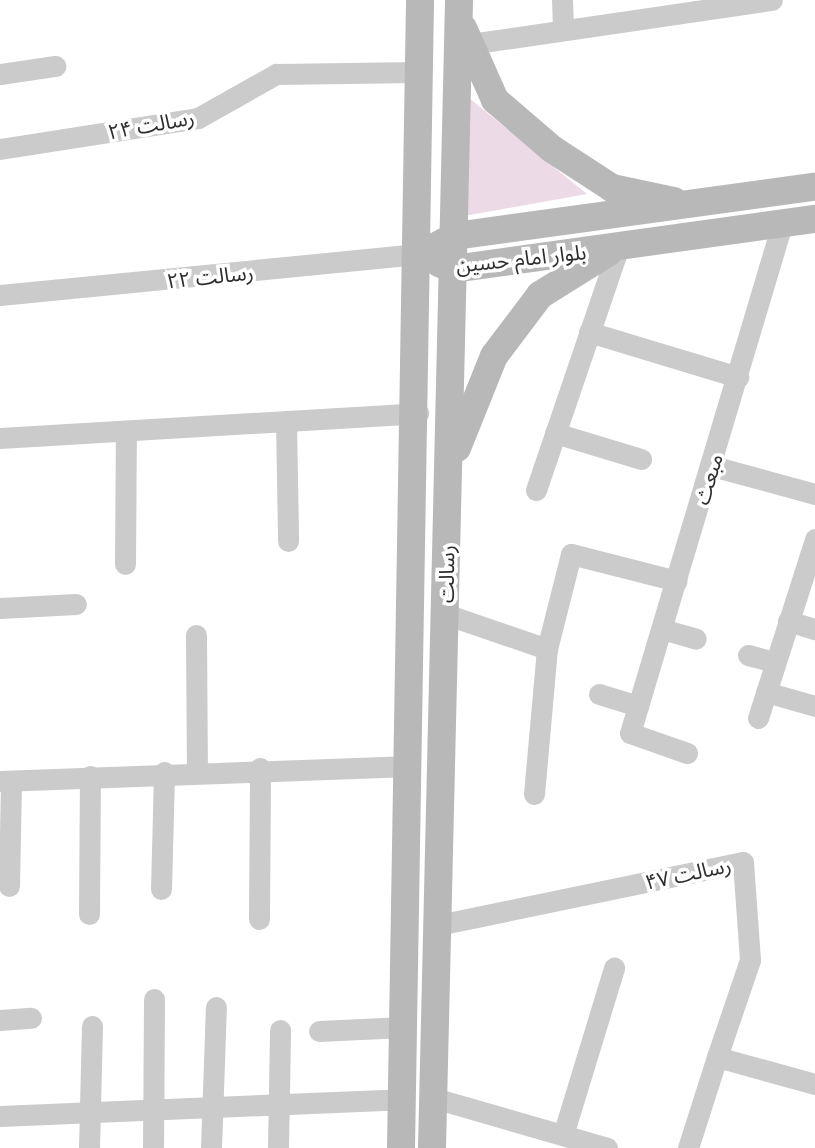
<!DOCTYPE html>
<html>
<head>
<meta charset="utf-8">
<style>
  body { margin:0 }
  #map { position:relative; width:815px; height:1148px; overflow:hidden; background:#fff; font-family:"Golos Text","Noto Sans Arabic",sans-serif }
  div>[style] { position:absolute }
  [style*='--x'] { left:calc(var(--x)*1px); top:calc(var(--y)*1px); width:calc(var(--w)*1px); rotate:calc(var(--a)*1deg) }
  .green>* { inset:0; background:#ecdbe7 }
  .minor>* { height:21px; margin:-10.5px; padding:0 10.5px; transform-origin:10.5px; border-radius:10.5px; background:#cbcbcb }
  .secondary>* { height:28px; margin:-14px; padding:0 14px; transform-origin:14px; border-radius:14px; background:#b8b8b8 }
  span { translate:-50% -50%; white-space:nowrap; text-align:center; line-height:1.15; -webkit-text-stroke:7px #fff; paint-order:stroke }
  .street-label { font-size:21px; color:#2e2e2e }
</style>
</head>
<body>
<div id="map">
  <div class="green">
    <div style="clip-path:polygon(469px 98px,587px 194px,464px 216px)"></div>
  </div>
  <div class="minor">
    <div style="--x:562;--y:0;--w:30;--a:88"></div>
    <div style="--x:470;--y:44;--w:305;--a:-8.3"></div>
    <div style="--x:0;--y:74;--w:56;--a:-8.3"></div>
    <div style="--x:0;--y:149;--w:200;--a:-8.9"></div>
    <div style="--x:198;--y:118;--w:90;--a:-29.4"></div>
    <div style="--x:276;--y:74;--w:142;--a:-0.8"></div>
    <div style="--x:0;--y:295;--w:422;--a:-5.6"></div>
    <div style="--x:589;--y:332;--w:156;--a:16.8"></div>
    <div style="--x:286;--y:421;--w:120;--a:89"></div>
    <div style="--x:555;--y:433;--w:90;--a:16.8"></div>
    <div style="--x:0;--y:438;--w:419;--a:-3.4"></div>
    <div style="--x:712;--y:466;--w:107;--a:15.2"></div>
    <div style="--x:536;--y:490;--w:258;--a:-71.2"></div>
    <div style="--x:125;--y:564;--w:132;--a:-89.6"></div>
    <div style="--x:0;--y:608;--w:76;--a:-3"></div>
    <div style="--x:445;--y:614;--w:108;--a:18.9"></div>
    <div style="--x:788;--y:621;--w:28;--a:17"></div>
    <div style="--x:662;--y:629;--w:35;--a:16"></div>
    <div style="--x:196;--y:635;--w:137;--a:89.6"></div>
    <div style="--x:748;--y:655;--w:28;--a:15"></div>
    <div style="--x:766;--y:692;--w:51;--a:15.9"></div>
    <div style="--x:599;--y:694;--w:41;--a:17.1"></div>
    <div style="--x:758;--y:718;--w:188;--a:-72.3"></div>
    <div style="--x:687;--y:753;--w:60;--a:-160.7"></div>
    <div style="--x:630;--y:733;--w:531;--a:-73.37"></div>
    <div style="--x:0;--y:781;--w:410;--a:-2.1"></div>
    <div style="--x:534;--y:794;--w:146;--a:-84.9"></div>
    <div style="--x:547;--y:649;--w:98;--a:-75.8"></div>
    <div style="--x:571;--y:554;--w:109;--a:14.3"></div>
    <div style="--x:9;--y:886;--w:105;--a:-88.9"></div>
    <div style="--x:161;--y:889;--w:117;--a:-88.5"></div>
    <div style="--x:89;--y:914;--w:138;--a:-89.6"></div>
    <div style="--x:259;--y:919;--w:151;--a:-89.6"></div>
    <div style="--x:438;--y:925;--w:311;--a:-11.7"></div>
    <div style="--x:743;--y:862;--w:98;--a:85.9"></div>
    <div style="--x:750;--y:960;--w:102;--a:108.8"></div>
    <div style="--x:0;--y:1020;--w:31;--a:-4"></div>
    <div style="--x:319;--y:1031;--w:85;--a:-2.7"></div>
    <div style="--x:434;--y:1098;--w:180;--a:16.1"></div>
    <div style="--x:0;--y:1116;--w:402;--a:-2.4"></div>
    <div style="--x:563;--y:1135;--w:175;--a:-73"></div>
    <div style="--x:89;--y:1148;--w:122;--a:-88.6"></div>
    <div style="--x:153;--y:1148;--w:149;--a:-89.6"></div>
    <div style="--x:211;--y:1148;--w:141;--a:-88"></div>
    <div style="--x:278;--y:1148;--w:118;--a:-89"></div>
    <div style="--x:688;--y:1148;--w:96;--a:-72.3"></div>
    <div style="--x:717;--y:1057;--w:102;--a:15.4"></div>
  </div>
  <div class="secondary">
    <div style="--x:463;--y:28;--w:79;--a:66"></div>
    <div style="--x:495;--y:100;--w:75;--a:40.7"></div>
    <div style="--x:552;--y:149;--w:72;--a:33"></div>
    <div style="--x:612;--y:188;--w:63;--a:11.8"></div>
    <div style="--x:438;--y:245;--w:19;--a:-28"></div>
    <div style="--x:455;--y:236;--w:363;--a:-7.8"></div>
    <div style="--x:439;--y:263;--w:15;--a:23"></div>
    <div style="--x:453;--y:269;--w:365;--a:-7.9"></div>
    <div style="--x:457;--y:448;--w:99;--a:-68.1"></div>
    <div style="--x:494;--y:356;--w:76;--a:-53"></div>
    <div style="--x:540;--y:295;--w:81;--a:-31.9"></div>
    <div style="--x:401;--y:1148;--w:1148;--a:-89.05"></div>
    <div style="--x:432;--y:1148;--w:1148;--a:-88.65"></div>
  </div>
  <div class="street-label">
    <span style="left:151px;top:124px;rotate:-10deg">رسالت ۲۴</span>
    <span style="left:521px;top:258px;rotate:-6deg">بلوار امام حسین</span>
    <span style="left:210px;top:276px;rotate:-6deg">رسالت ۲۲</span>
    <span style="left:708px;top:479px;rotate:-73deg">مبعث</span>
    <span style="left:446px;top:574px;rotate:-89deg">رسالت</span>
    <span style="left:688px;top:873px;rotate:-12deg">رسالت ۴۷</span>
  </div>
</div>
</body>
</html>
